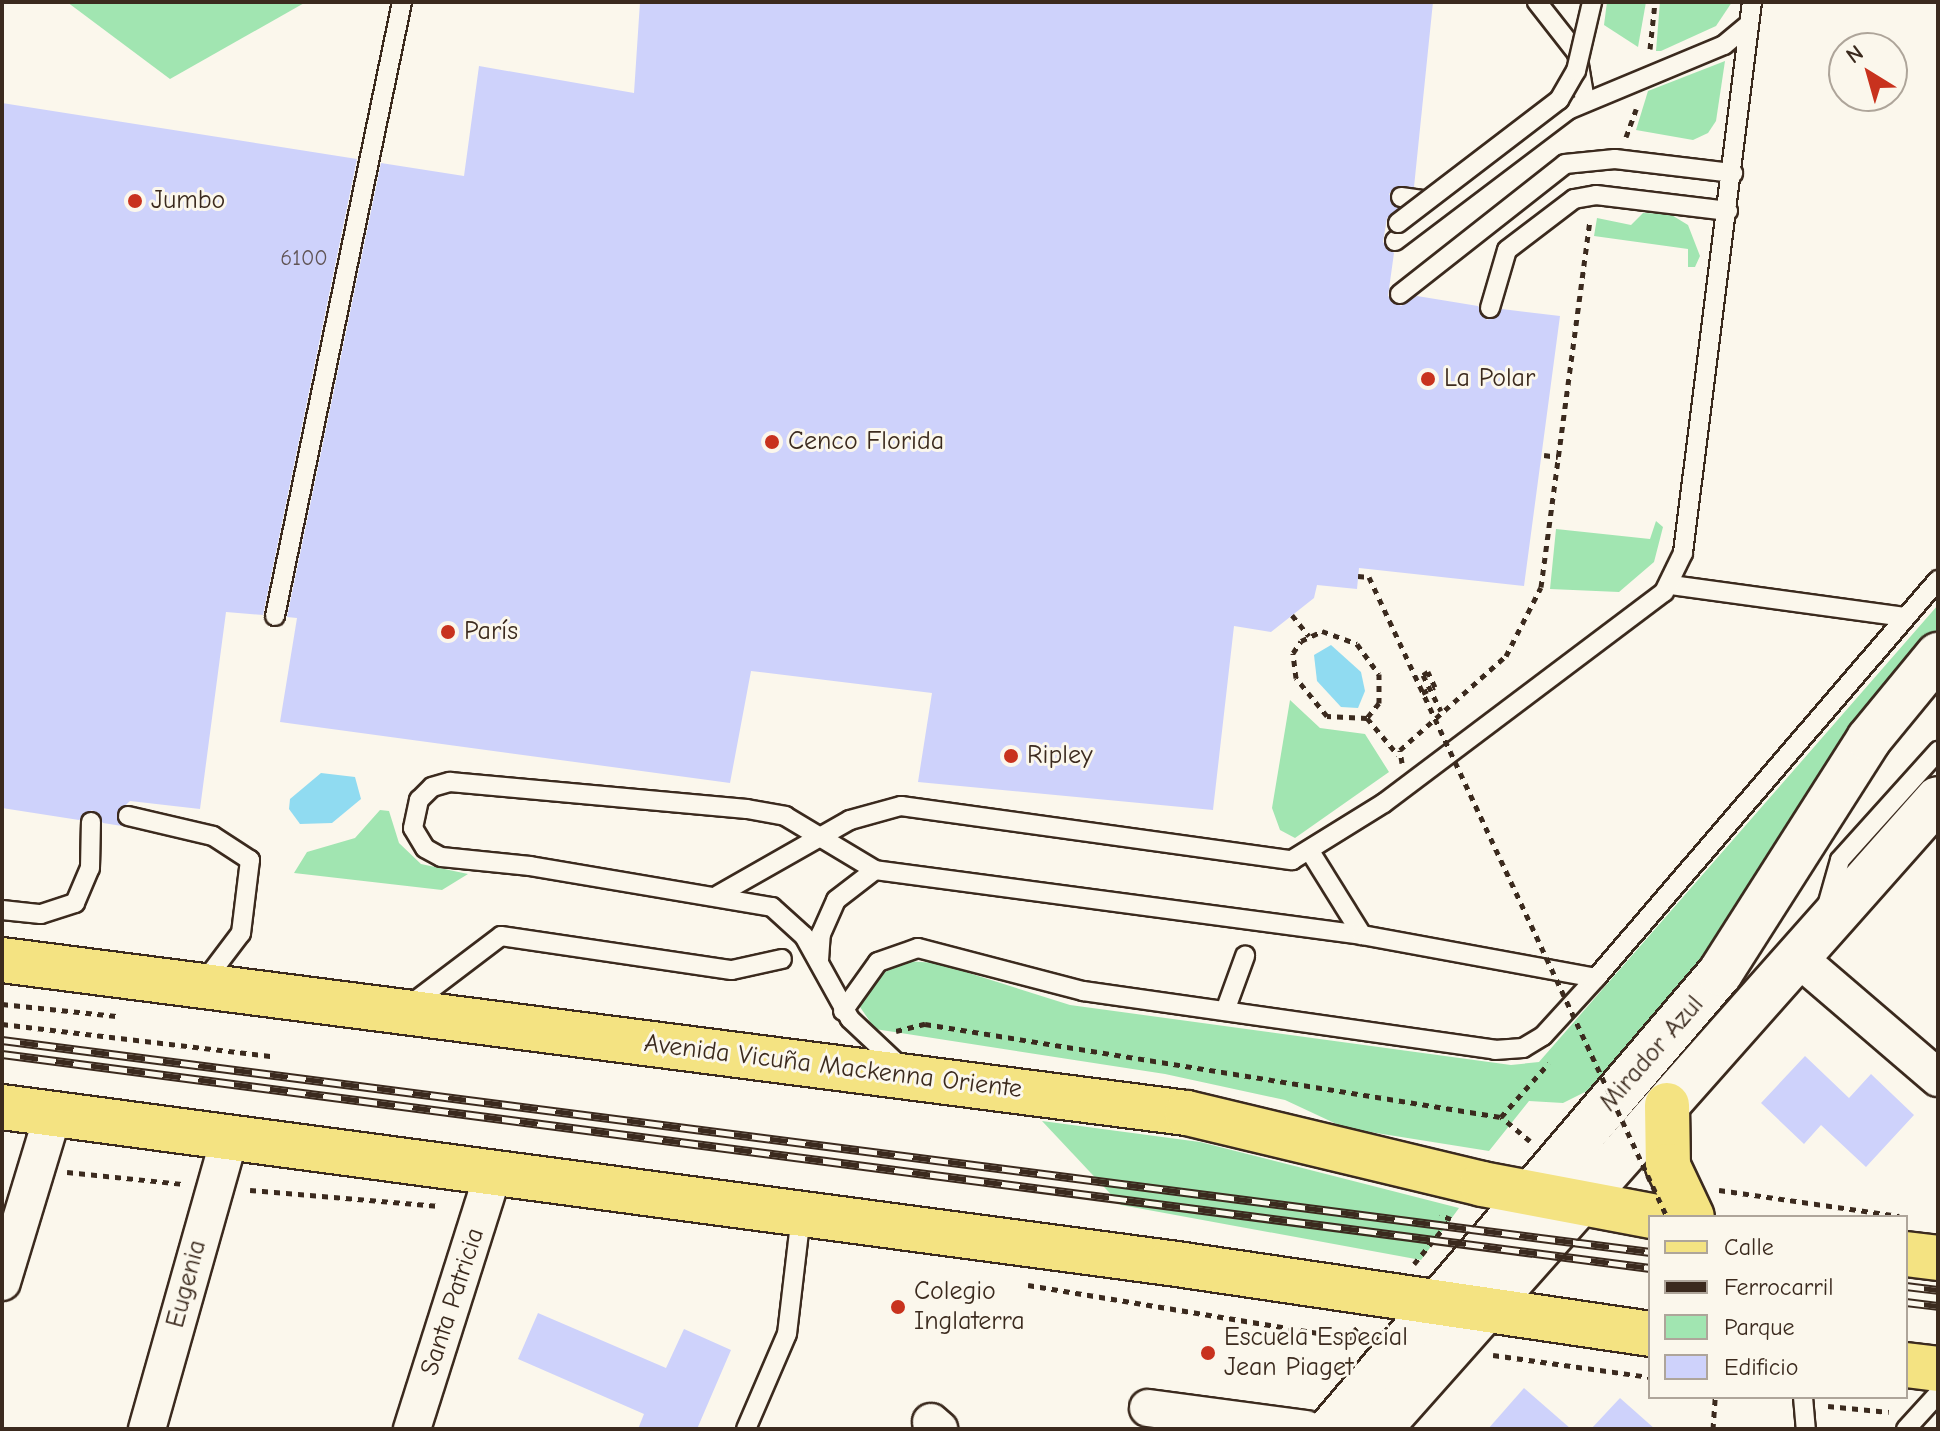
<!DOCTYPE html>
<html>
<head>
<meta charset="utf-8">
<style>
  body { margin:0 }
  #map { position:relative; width:1940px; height:1431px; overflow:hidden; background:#fbf7ec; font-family:"Comic Neue",sans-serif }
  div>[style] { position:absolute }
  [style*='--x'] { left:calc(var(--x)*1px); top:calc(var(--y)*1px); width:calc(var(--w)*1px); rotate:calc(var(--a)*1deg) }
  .green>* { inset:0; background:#a1e5b1 }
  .water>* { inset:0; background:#90dbf1 }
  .building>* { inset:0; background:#ced2fb }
  .path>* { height:5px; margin-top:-2.5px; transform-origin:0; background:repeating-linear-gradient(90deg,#3b2a1e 0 6px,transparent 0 12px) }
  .roads { filter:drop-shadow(2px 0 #3b2a1e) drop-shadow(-2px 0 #3b2a1e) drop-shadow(0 2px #3b2a1e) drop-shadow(0 -2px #3b2a1e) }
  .lane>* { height:18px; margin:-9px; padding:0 9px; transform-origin:9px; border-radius:9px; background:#fbf7ec }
  .street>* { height:36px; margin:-18px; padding:0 18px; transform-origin:18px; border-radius:18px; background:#fbf7ec }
  .secondary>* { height:44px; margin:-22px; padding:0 22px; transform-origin:22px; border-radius:22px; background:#fbf7ec }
  .primary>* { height:44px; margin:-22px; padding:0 22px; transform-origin:22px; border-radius:22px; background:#f4e382 }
  .rail>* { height:9px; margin-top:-4.5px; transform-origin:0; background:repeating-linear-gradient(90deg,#fbf7ec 0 18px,#3b2a1e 0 36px); box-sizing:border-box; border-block:2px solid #3b2a1e }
  .path-bridge>* { height:5px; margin-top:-2.5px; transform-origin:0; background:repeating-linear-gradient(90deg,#3b2a1e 0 6px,transparent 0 12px) }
  .bridges { filter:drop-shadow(2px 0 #3b2a1e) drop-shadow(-2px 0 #3b2a1e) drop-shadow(0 2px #3b2a1e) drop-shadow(0 -2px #3b2a1e) }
  .lane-bridge>* { height:18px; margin:-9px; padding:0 9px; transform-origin:9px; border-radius:9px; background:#fbf7ec }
  .dots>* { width:22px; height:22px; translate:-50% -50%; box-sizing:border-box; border:4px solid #fbf7ec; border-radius:50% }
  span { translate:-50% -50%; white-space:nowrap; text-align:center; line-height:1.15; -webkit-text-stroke:6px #fbf7ec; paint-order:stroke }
  .number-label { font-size:22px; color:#605455 }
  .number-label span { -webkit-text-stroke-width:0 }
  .poi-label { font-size:26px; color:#3b2a1e }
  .left { translate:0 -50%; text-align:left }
  .street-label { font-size:26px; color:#3b2a1e }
  .frame { position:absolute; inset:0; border:4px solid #3b2a1e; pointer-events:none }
  .legend { position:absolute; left:1648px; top:1215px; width:260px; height:184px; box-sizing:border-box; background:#fbf7ec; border:2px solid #aea59a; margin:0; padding:10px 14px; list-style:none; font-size:24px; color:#3b2a1e }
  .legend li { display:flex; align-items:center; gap:16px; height:40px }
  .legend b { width:40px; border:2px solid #aea59a }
  .north { position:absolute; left:1828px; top:32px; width:80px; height:80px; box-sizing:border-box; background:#fbf7ec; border:2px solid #aea59a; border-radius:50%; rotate:323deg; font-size:22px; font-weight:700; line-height:32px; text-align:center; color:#3b2a1e }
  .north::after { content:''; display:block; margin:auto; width:28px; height:36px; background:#c8321e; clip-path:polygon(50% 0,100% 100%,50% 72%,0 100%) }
</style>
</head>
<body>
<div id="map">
  <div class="green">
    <div style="clip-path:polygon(67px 2px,306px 2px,170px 79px)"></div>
    <div style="clip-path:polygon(1607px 2px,1646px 2px,1638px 47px,1604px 25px)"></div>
    <div style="clip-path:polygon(1660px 2px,1732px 2px,1716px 26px,1661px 51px,1656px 51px)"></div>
    <div style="clip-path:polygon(1725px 61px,1716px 121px,1708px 133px,1693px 140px,1636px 130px,1648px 91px)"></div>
    <div style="clip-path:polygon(1643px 213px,1670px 214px,1688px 225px,1700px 256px,1695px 267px,1688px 267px,1688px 249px,1594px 236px,1597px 218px,1631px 225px)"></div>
    <div style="clip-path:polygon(1656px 521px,1663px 527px,1654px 562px,1619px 592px,1550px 589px,1556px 529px,1650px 539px)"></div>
    <div style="clip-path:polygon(1938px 605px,1938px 629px,1716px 945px,1591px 1089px,1563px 1103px,1529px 1101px,1489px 1151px,1345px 1128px,1285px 1100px,1165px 1074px,875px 1029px,860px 1007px,863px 989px,876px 977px,906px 961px,937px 963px,1070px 1005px,1511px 1065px,1539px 1062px)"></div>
    <div style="clip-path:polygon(1290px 700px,1320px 728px,1365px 734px,1389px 772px,1295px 838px,1280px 830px,1272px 808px)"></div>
    <div style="clip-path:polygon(380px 810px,389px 811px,399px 843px,421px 864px,468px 874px,442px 890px,294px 873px,307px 852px,355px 838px)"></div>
    <div style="clip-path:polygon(1042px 1121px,1200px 1142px,1459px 1208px,1421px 1260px,1121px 1205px)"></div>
  </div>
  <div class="water">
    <div style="clip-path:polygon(1331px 645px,1361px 672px,1365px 691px,1358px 708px,1341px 707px,1317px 681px,1314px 655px)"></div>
    <div style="clip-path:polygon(321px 773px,355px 777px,361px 799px,332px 823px,300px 824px,289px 809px,290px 799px)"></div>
  </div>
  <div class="building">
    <div style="clip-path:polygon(640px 2px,1433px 2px,1414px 187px,1397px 186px,1389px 194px,1398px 208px,1387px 218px,1383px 242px,1394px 253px,1388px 296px,1401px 306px,1417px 296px,1478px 306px,1487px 320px,1502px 309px,1560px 316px,1524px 586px,1359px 568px,1357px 589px,1317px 585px,1314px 598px,1271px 632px,1234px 626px,1213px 810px,918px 782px,932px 693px,751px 671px,730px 783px,280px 722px,297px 618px,287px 617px,381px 163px,464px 176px,479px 66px,634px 93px)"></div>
    <div style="clip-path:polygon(2px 103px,357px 159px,263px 615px,226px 612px,200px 809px,130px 801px,117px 813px,122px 826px,103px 823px,92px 810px,79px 820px,2px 808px)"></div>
    <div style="clip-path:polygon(1805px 1056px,1849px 1098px,1871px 1074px,1914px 1115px,1866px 1167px,1821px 1125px,1804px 1144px,1761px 1103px)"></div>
    <div style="clip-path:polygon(538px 1313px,666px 1368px,684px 1329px,731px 1350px,697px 1429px,638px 1429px,644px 1414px,518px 1359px)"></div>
    <div style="clip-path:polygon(1524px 1388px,1571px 1429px,1488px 1429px)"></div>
    <div style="clip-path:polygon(1620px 1398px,1655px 1429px,1591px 1429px)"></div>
  </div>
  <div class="path">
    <div style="--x:1650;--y:49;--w:47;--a:-83.9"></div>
    <div style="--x:1626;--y:137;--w:30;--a:-70"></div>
    <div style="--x:1544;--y:455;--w:14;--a:8"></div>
    <div style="--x:1292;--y:615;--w:27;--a:51"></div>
    <div style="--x:1322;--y:631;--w:37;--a:20"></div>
    <div style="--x:1357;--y:644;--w:37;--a:54"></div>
    <div style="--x:1379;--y:674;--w:29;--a:90"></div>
    <div style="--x:1379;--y:703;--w:19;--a:129"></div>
    <div style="--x:1367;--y:718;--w:40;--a:-177.1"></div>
    <div style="--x:1327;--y:716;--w:49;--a:-129.2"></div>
    <div style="--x:1296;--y:678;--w:25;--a:-97"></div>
    <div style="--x:1293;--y:653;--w:14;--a:-56"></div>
    <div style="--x:1301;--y:641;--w:23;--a:-25"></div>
    <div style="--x:1435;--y:687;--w:17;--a:-115"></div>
    <div style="--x:1428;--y:672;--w:6;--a:149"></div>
    <div style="--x:1423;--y:675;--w:40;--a:63.4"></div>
    <div style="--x:1367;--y:718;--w:48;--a:50"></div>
    <div style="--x:1402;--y:763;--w:13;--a:-99"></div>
    <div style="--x:1400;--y:750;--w:142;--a:-41.6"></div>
    <div style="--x:1506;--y:656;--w:77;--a:-63.1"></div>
    <div style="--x:1541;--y:587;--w:371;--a:-82.4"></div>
    <div style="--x:2;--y:1004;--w:115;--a:6"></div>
    <div style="--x:2;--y:1024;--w:272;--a:6.8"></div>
    <div style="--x:896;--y:1031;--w:30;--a:-14"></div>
    <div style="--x:925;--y:1024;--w:583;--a:9.17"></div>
    <div style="--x:1530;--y:1141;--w:38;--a:-140"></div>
    <div style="--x:1501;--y:1117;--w:72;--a:-48.4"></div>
    <div style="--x:67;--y:1172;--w:118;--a:5.9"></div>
    <div style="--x:250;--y:1190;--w:190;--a:4.8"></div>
    <div style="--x:1719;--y:1190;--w:182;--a:8.2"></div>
    <div style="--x:1414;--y:1264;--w:58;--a:-50.6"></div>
    <div style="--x:1451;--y:1219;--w:12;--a:-160"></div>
    <div style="--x:1028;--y:1285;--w:323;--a:9.4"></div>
    <div style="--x:1357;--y:1328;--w:14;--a:135"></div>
    <div style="--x:1347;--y:1338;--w:12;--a:5"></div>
    <div style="--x:1493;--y:1355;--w:159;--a:8"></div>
    <div style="--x:1828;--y:1406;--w:61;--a:5.6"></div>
    <div style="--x:1713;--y:1429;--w:32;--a:-86"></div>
  </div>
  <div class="roads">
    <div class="lane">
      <div style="--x:1537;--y:2;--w:65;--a:51.9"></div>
      <div style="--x:1577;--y:53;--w:49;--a:80.5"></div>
      <div style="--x:1401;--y:197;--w:27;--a:8"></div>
      <div style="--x:1395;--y:241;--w:217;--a:-37.1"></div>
      <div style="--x:1568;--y:110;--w:169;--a:-22.6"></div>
      <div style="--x:1724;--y:45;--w:31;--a:-40"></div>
      <div style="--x:1400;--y:294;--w:210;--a:-38.2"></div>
      <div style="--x:1565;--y:164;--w:50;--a:-5.7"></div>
      <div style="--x:1615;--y:159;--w:119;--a:6.8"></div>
      <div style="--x:1490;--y:308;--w:60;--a:-73.7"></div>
      <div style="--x:1507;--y:250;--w:84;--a:-37.3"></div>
      <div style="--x:1574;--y:199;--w:22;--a:-10"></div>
      <div style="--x:1596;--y:195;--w:133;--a:6.9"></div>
      <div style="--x:1671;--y:585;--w:236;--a:7.8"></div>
      <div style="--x:275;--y:616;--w:627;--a:-78.31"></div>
      <div style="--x:128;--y:816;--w:87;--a:13.2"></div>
      <div style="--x:213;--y:836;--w:44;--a:33"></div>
      <div style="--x:250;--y:860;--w:74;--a:97"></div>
      <div style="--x:241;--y:933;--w:61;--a:127.1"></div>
      <div style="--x:1311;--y:853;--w:97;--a:58.1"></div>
      <div style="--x:718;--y:895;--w:152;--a:-29.6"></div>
      <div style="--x:850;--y:820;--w:53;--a:-15.4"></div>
      <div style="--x:901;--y:806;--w:395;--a:7.9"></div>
      <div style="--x:1292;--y:860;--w:108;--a:-31.8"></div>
      <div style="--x:1384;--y:803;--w:351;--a:-37"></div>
      <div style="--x:1664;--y:592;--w:43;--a:-64"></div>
      <div style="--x:1683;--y:553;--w:555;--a:-82.86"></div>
      <div style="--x:2;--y:910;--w:39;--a:6"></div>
      <div style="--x:41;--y:914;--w:36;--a:-18"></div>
      <div style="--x:75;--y:903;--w:38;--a:-67"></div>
      <div style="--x:90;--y:868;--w:46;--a:-88.8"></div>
      <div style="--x:1825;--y:913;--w:55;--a:-74.2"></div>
      <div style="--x:1840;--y:860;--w:147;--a:-48"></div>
      <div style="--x:819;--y:960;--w:26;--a:-86"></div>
      <div style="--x:821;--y:934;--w:37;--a:-66"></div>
      <div style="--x:836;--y:900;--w:49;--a:-37.6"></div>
      <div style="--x:406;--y:1008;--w:119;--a:-37.2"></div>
      <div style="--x:501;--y:936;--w:233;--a:8.4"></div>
      <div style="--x:732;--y:970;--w:51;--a:-12.4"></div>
      <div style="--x:843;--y:1011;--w:60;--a:-54.5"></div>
      <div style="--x:878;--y:962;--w:42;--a:-19.3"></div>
      <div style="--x:918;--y:948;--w:171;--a:14.6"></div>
      <div style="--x:1083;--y:991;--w:416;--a:8.1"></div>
      <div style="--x:1495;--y:1050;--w:28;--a:-4"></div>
      <div style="--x:1523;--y:1048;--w:23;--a:-31"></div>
      <div style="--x:1543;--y:1036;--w:79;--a:-47.6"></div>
      <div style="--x:1596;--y:978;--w:525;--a:-49.33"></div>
      <div style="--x:1225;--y:1011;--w:59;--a:-70"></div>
      <div style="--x:900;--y:1066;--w:69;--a:-136.8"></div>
      <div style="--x:850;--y:1019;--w:95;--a:-119"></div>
      <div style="--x:804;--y:936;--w:43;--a:-137.8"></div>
      <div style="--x:772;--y:907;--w:245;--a:-170.4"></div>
      <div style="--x:530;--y:866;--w:89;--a:-174.2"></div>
      <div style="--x:441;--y:857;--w:18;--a:-151"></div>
      <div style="--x:425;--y:848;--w:23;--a:-121"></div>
      <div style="--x:413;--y:828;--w:29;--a:-78"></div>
      <div style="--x:419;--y:800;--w:18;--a:-45"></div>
      <div style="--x:432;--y:787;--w:19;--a:-16"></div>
      <div style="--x:450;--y:782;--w:298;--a:5.2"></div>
      <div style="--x:747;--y:809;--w:39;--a:10"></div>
      <div style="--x:785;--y:816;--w:105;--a:31"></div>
      <div style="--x:875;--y:870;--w:491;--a:7.6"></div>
      <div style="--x:1362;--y:935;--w:238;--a:10.4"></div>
      <div style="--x:1803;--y:1397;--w:32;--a:85"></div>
      <div style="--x:746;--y:1429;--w:103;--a:-66.7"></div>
      <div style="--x:787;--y:1334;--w:121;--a:-83.3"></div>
      <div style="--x:1906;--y:1429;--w:47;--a:-47.6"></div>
    </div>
    <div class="street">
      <div style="--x:1797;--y:957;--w:186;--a:40.6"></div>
      <div style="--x:2;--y:1282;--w:176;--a:-73.1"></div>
      <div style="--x:1148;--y:1408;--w:159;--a:7.6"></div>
      <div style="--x:931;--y:1422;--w:11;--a:41"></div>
      <div style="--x:147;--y:1429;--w:300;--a:-74.2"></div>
      <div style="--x:412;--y:1429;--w:268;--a:-72.4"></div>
    </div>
    <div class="secondary">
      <div style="--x:1331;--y:1429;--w:599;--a:-49.53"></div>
      <div style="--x:1720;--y:973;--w:277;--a:-57.5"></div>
      <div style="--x:1869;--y:739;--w:109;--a:-50.6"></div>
      <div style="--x:1379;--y:1429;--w:842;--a:-48.42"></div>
    </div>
    <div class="primary">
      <div style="--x:2;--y:960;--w:1195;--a:7.36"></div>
      <div style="--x:1187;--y:1113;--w:303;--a:13.5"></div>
      <div style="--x:1482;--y:1184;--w:178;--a:10.7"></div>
      <div style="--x:1667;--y:1105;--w:61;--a:89.1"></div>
      <div style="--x:1668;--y:1166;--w:56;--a:64.8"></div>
      <div style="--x:2;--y:1107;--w:1178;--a:7.61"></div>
      <div style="--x:1170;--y:1263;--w:485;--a:8.4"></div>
      <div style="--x:1906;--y:1254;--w:32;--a:7"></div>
      <div style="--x:1906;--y:1365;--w:32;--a:7"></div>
    </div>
  </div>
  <div class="rail">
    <div style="--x:2;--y:1040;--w:1662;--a:7.33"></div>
    <div style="--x:2;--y:1054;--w:1662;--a:7.4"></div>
    <div style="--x:1906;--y:1286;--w:32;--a:7"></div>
    <div style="--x:1906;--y:1302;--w:32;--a:7"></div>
  </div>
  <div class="path-bridge">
    <div style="--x:1358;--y:576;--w:11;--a:5"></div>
    <div style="--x:1369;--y:577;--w:706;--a:65.03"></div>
    <div style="--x:1422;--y:693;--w:14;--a:-25"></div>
  </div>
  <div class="bridges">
    <div class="lane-bridge">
      <div style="--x:1398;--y:223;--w:203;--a:-37.4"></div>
      <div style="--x:1559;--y:100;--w:34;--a:-60"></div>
      <div style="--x:1576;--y:71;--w:71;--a:-76.9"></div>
    </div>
  </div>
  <div class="dots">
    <div style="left:135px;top:201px;background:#c8321e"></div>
    <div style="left:1428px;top:379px;background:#c8321e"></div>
    <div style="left:772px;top:442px;background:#c8321e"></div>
    <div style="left:448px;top:632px;background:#c8321e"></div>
    <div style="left:1011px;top:756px;background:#c8321e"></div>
    <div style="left:898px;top:1307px;background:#c8321e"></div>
    <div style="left:1208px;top:1353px;background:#c8321e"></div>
  </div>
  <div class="number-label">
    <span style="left:304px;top:259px">6100</span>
  </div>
  <div class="poi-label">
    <span class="left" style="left:151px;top:201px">Jumbo</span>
    <span class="left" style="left:1444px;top:379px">La Polar</span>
    <span class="left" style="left:788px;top:442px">Cenco Florida</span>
    <span class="left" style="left:464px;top:632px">París</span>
    <span class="left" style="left:1027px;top:756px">Ripley</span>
    <span class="left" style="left:914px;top:1307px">Colegio<br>Inglaterra</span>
    <span class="left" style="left:1224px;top:1353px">Escuela Especial<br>Jean Piaget</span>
  </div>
  <div class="street-label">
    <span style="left:1652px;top:1054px;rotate:-49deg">Mirador Azul</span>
    <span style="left:833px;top:1067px;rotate:7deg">Avenida Vicuña Mackenna Oriente</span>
    <span style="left:187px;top:1284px;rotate:-75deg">Eugenia</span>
    <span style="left:453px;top:1302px;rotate:-72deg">Santa Patricia</span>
  </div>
  <div class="frame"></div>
  <ul class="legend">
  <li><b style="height:10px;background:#f4e382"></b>Calle</li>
  <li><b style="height:10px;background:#3b2a1e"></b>Ferrocarril</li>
  <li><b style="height:22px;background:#a1e5b1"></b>Parque</li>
  <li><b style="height:22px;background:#ced2fb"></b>Edificio</li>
  </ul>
  <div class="north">N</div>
</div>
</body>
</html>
